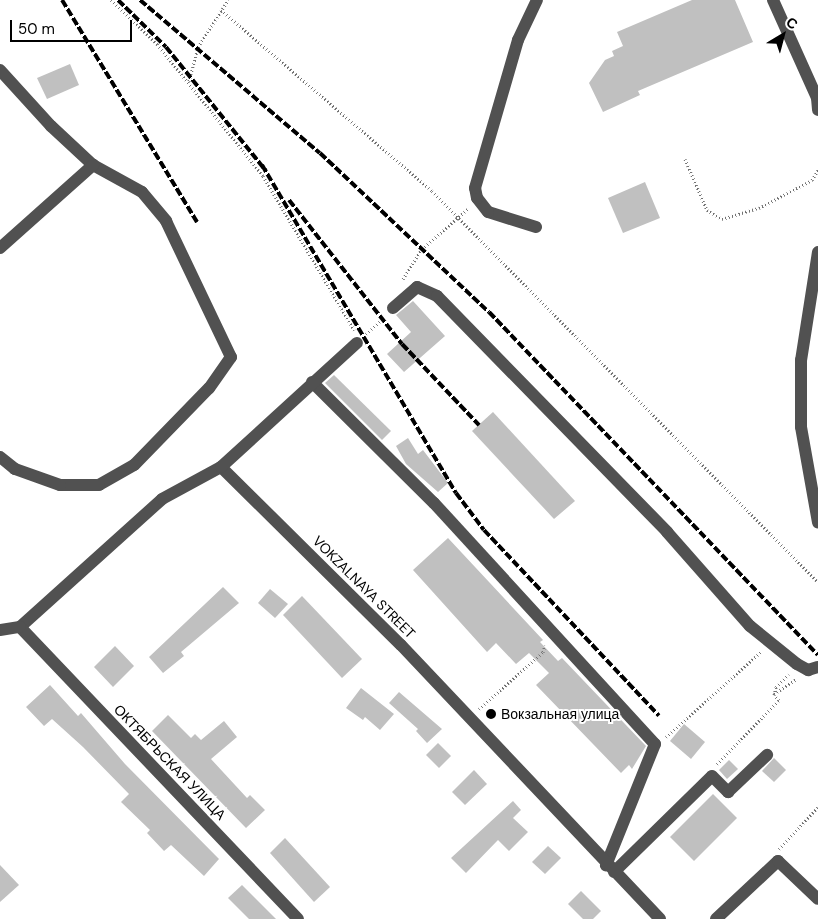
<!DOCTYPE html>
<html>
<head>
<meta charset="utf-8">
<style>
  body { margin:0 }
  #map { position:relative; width:818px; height:919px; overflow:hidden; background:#fff; font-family:"DM Sans",sans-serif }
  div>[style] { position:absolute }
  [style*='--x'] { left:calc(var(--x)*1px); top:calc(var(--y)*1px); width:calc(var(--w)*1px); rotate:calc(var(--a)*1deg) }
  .building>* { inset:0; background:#c0c0c0 }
  .path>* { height:3px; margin-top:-1.5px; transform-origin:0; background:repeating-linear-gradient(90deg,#737373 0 1px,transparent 0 3.5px) }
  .minor>* { height:12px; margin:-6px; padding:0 6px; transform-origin:6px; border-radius:6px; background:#515151 }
  .rail>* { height:4px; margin-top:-2px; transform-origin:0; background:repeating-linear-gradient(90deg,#000 0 8px,transparent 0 10.5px) }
  .dots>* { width:14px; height:14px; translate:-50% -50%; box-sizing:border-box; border:2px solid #fff; border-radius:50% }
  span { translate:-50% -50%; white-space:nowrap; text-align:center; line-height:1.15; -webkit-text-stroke:4px #fff; paint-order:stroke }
  .street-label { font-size:14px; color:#000 }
  .poi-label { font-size:14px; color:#000 }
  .left { translate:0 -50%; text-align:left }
  .north { position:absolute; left:758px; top:10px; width:50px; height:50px; -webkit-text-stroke:4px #fff; paint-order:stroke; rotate:37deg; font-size:14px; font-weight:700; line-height:20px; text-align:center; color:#000 }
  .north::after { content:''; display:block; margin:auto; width:18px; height:22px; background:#000; clip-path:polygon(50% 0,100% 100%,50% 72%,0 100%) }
  .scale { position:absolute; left:10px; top:20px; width:122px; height:22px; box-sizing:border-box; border:2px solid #000; border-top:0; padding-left:6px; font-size:15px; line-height:18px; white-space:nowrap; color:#000; -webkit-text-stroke:4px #fff; paint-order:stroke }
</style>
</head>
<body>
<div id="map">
  <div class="building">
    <div style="clip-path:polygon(692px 0,735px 0,753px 42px,638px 91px,640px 95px,603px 112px,589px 83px,605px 60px,614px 56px,612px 51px,623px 46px,617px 32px)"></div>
    <div style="clip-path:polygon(70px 64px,79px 85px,47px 99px,37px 78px)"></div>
    <div style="clip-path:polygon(645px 182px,660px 218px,623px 233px,608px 198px)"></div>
    <div style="clip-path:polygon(413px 301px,445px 336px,404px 372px,387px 354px,411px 332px,396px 315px)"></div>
    <div style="clip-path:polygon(334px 375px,391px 431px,382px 440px,325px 383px)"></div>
    <div style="clip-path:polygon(493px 412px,575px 501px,554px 519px,472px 431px)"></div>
    <div style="clip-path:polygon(408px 438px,418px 454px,423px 450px,448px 483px,438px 492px,406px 464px,396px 446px)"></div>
    <div style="clip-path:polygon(448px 538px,543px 640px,540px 642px,558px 661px,562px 658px,646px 746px,632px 769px,629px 765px,621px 773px,536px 685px,549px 673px,529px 653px,516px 664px,496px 643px,487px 652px,413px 570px)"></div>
    <div style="clip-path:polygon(223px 587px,239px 603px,181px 652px,184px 656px,163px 673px,149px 657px)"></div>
    <div style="clip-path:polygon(270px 589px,288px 604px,275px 618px,258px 603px)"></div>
    <div style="clip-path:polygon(302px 596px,362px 659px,342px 678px,283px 615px)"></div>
    <div style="clip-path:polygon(115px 646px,134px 666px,113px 687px,94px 667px)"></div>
    <div style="clip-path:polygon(50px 685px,78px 716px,81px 713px,125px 764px,219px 859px,204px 876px,171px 845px,164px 851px,147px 833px,150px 830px,121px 802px,129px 794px,83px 747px,52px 719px,44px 726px,26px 707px)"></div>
    <div style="clip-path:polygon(361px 688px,394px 714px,380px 730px,365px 717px,363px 720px,346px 708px)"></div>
    <div style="clip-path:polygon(399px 692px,442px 729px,427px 743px,416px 731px,418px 729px,389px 703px)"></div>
    <div style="clip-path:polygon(168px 715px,191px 738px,195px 734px,201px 740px,224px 721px,237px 737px,211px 759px,247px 798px,250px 795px,265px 810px,246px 828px,152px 731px)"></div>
    <div style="clip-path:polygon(684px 724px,705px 742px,691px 759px,670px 741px)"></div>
    <div style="clip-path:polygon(438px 743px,451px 756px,439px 768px,426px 755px)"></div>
    <div style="clip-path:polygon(774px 758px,786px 770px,774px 782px,762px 771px)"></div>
    <div style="clip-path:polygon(729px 760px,738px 769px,727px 779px,719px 770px)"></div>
    <div style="clip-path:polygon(474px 770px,487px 784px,465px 805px,452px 792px)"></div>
    <div style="clip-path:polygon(713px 794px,737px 818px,694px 861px,670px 837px)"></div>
    <div style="clip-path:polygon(513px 801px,521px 810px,513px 818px,528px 832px,509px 851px,498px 840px,466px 873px,451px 858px)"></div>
    <div style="clip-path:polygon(285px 838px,330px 887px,314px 902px,270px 853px)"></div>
    <div style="clip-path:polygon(548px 846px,561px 858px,545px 874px,532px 862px)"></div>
    <div style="clip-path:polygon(0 865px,19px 885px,0 902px)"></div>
    <div style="clip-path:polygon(242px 885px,276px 919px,249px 919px,228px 898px)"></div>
    <div style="clip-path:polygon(581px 891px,601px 911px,593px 919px,583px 919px,568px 904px)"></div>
  </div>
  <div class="path">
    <div style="--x:111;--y:0;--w:64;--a:43.7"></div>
    <div style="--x:157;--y:44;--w:169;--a:51.2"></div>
    <div style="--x:263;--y:176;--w:179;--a:59.4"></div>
    <div style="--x:221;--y:10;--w:278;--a:40.6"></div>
    <div style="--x:432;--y:191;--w:549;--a:45.37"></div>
    <div style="--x:189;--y:81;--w:35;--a:-75"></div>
    <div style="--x:198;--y:47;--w:56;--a:-57.4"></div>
    <div style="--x:685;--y:159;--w:56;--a:66.7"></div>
    <div style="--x:707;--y:210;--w:17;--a:31"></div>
    <div style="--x:722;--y:219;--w:39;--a:-17"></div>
    <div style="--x:759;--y:208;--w:60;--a:-27.8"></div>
    <div style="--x:812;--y:180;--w:12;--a:-59"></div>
    <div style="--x:403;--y:279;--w:36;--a:-58"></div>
    <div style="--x:422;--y:249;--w:62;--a:-41.1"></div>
    <div style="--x:366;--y:334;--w:24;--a:-42"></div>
    <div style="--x:774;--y:694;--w:27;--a:-34"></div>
    <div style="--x:774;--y:695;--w:8;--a:-76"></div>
    <div style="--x:776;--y:687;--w:18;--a:-45"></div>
    <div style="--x:479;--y:709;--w:86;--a:-41.7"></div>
    <div style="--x:543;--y:652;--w:7;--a:-74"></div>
    <div style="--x:666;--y:737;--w:129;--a:-41.9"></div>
    <div style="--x:717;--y:764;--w:89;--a:-45.9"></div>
    <div style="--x:779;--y:700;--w:7;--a:-135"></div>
    <div style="--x:779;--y:849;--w:57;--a:-47.1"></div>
  </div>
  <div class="minor">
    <div style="--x:773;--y:0;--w:107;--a:65.8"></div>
    <div style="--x:817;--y:98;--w:12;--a:85"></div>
    <div style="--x:0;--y:70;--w:76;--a:47.7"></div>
    <div style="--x:51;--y:126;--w:57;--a:42.9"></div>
    <div style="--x:93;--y:165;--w:56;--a:28.9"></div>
    <div style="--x:142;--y:192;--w:38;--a:50"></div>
    <div style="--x:166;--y:221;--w:151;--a:64.5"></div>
    <div style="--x:231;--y:357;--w:38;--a:125"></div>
    <div style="--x:209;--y:388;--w:107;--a:134.2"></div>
    <div style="--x:134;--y:465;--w:40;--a:150.3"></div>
    <div style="--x:99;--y:485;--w:39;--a:180"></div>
    <div style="--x:60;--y:485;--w:48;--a:-160.4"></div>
    <div style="--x:15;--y:469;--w:19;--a:-141"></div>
    <div style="--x:536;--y:227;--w:50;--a:-162.6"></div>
    <div style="--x:488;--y:212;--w:18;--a:-128"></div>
    <div style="--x:477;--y:198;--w:10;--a:-101"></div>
    <div style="--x:475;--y:188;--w:154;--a:-73.8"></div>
    <div style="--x:518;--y:40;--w:44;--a:-64.6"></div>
    <div style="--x:0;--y:248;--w:125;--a:-41.7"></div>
    <div style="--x:818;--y:252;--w:109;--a:98.9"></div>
    <div style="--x:801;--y:360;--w:67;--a:90"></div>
    <div style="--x:801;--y:427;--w:97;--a:79.9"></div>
    <div style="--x:393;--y:308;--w:32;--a:-41"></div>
    <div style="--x:417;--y:287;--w:22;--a:24"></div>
    <div style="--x:437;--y:296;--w:330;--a:45.7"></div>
    <div style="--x:667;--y:532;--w:125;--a:48.6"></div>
    <div style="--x:750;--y:626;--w:60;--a:39"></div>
    <div style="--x:797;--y:664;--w:13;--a:29"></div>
    <div style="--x:808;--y:670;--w:10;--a:-17"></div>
    <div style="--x:312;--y:382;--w:172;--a:44.8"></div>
    <div style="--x:434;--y:503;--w:327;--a:47.5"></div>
    <div style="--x:655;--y:744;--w:131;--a:112"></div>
    <div style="--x:221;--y:467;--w:253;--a:44.7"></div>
    <div style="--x:401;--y:645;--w:377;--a:46.6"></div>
    <div style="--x:20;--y:627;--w:191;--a:-42"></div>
    <div style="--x:162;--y:499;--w:67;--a:-28.5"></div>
    <div style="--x:221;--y:467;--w:184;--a:-42.4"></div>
    <div style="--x:20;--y:627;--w:403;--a:46.4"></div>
    <div style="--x:0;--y:630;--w:20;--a:-9"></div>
    <div style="--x:614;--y:872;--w:137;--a:-44.4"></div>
    <div style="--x:712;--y:776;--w:23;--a:45"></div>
    <div style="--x:728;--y:792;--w:54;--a:-43.5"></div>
    <div style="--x:716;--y:919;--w:85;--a:-43.1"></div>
    <div style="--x:778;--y:861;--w:55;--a:43.5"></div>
  </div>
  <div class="rail">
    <div style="--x:62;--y:0;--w:260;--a:58.7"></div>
    <div style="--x:118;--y:0;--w:67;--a:44.4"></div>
    <div style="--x:166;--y:47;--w:159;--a:51.1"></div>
    <div style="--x:140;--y:0;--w:236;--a:40.4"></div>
    <div style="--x:320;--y:153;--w:232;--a:43.3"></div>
    <div style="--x:489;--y:312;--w:475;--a:46.2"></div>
    <div style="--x:262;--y:165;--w:381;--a:59.4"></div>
    <div style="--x:456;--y:493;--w:46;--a:52.9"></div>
    <div style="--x:484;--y:530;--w:255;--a:46.7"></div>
    <div style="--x:289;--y:200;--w:183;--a:51.9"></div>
    <div style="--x:402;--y:344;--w:112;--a:46.5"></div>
  </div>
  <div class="dots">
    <div style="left:491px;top:714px;background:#000"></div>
  </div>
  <div class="street-label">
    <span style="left:364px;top:587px;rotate:45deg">VOKZALNAYA STREET</span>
    <span style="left:170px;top:762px;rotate:46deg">ОКТЯБРЬСКАЯ УЛИЦА</span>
  </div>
  <div class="poi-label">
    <span class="left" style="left:501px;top:714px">Вокзальная улица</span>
  </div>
  <div class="north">С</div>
  <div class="scale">50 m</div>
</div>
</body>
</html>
